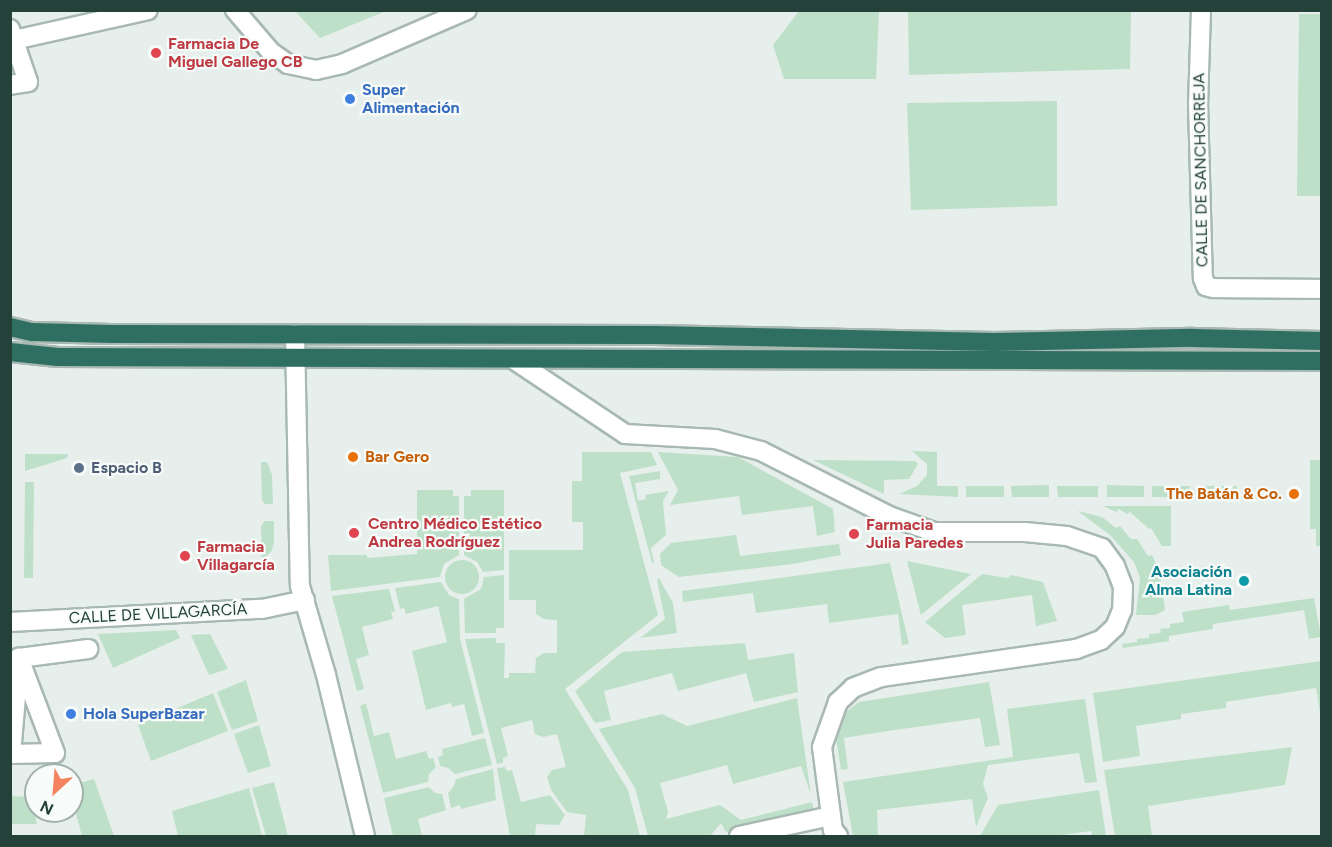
<!DOCTYPE html>
<html>
<head>
<meta charset="utf-8">
<style>
  body { margin:0 }
  #map { position:relative; width:1332px; height:847px; overflow:hidden; background:#e6efeb; font-family:Figtree,sans-serif }
  div>[style] { position:absolute }
  [style*='--x'] { left:calc(var(--x)*1px); top:calc(var(--y)*1px); width:calc(var(--w)*1px); rotate:calc(var(--a)*1deg) }
  .green>* { inset:0; background:#bfe0c8 }
  .round { border-radius:50% }
  .roads { filter:drop-shadow(2px 0 #a8b8b2) drop-shadow(-2px 0 #a8b8b2) drop-shadow(0 2px #a8b8b2) drop-shadow(0 -2px #a8b8b2) }
  .street>* { height:18px; margin:-9px; padding:0 9px; transform-origin:9px; border-radius:9px; background:#fff }
  .highway>* { height:18px; margin:-9px; padding:0 9px; transform-origin:9px; border-radius:9px; background:#2f6f62 }
  .dots>* { width:16px; height:16px; translate:-50% -50%; box-sizing:border-box; border:3px solid #f7fbf9; border-radius:50% }
  span { translate:-50% -50%; white-space:nowrap; text-align:center; line-height:1.15; -webkit-text-stroke:4.5px #f7fbf9; paint-order:stroke }
  .health-label { font-size:16px; color:#be3a42; font-weight:700 }
  .left { translate:0 -50%; text-align:left }
  .shop-label { font-size:16px; color:#366cbe; font-weight:700 }
  .street-label { font-size:16px; color:#24423a }
  .food-label { font-size:16px; color:#c56008; font-weight:700 }
  .right { translate:-100% -50%; text-align:right }
  .service-label { font-size:16px; color:#4e5e75; font-weight:700 }
  .culture-label { font-size:16px; color:#0d838f; font-weight:700 }
  .frame { position:absolute; inset:0; border:12px solid #24423a; pointer-events:none }
  .north { position:absolute; left:24px; top:763px; width:60px; height:60px; box-sizing:border-box; background:#f7fbf9; border:2px solid #a3b1ad; border-radius:50%; rotate:206deg; font-size:16px; font-weight:700; line-height:24px; text-align:center; color:#24423a }
  .north::after { content:''; display:block; margin:auto; width:21px; height:27px; background:#f4845f; clip-path:polygon(50% 0,100% 100%,50% 72%,0 100%) }
</style>
</head>
<body>
<div id="map">
  <div class="green">
    <div style="clip-path:polygon(295px 11px,386px 11px,320px 38px)"></div>
    <div style="clip-path:polygon(799px 11px,879px 11px,876px 79px,784px 79px,773px 45px)"></div>
    <div style="clip-path:polygon(908px 11px,1131px 11px,1130px 69px,909px 75px)"></div>
    <div style="clip-path:polygon(1299px 14px,1321px 14px,1321px 196px,1297px 196px)"></div>
    <div style="clip-path:polygon(1057px 101px,1057px 206px,911px 210px,907px 103px)"></div>
    <div style="clip-path:polygon(912px 451px,937px 452px,937px 486px,958px 486px,958px 497px,899px 494px,917px 486px,927px 475px,927px 464px)"></div>
    <div style="clip-path:polygon(582px 452px,651px 452px,657px 465px,620px 473px,658px 615px,565px 689px,628px 790px,640px 836px,584px 836px,586px 815px,567px 812px,551px 790px,547px 777px,552px 770px,566px 767px,557px 734px,543px 737px,535px 734px,532px 720px,501px 728px,508px 756px,503px 758px,503px 763px,497px 764px,465px 639px,496px 638px,496px 643px,505px 643px,504px 678px,509px 678px,509px 673px,535px 673px,536px 658px,544px 653px,557px 653px,557px 620px,544px 619px,536px 614px,536px 600px,509px 600px,509px 550px,583px 550px,583px 522px,572px 522px,572px 481px,582px 481px)"></div>
    <div style="clip-path:polygon(658px 452px,738px 457px,833px 509px,835px 532px,817px 536px,813px 506px,742px 515px,739px 496px,670px 505px,678px 490px)"></div>
    <div style="clip-path:polygon(25px 454px,68px 454px,67px 458px,25px 471px)"></div>
    <div style="clip-path:polygon(813px 460px,915px 461px,918px 464px,909px 479px,884px 480px,884px 494px)"></div>
    <div style="clip-path:polygon(1310px 460px,1321px 460px,1321px 546px,1316px 546px,1316px 529px,1310px 529px)"></div>
    <div style="clip-path:polygon(261px 462px,267px 462px,272px 475px,273px 504px,265px 504px,262px 500px)"></div>
    <div style="clip-path:polygon(660px 471px,660px 479px,635px 483px,638px 501px,646px 499px,645px 495px,669px 491px,663px 501px,666px 535px,651px 548px,654px 563px,652px 563px,629px 476px)"></div>
    <div style="clip-path:polygon(25px 482px,34px 482px,33px 578px,24px 578px)"></div>
    <div style="clip-path:polygon(1049px 485px,1049px 497px,1012px 497px,1011px 486px)"></div>
    <div style="clip-path:polygon(1107px 485px,1144px 486px,1144px 497px,1107px 497px)"></div>
    <div style="clip-path:polygon(966px 486px,1004px 486px,1004px 497px,966px 497px)"></div>
    <div style="clip-path:polygon(1057px 486px,1098px 486px,1098px 497px,1058px 497px)"></div>
    <div style="clip-path:polygon(1152px 486px,1190px 486px,1190px 497px,1152px 497px)"></div>
    <div style="clip-path:polygon(1198px 486px,1237px 486px,1237px 497px,1198px 497px)"></div>
    <div style="clip-path:polygon(417px 490px,453px 490px,453px 496px,459px 496px,459px 555px,444px 564px,440px 577px,331px 591px,328px 555px,367px 555px,367px 558px,417px 554px)"></div>
    <div style="clip-path:polygon(471px 490px,504px 490px,504px 570px,483px 572px,477px 562px,464px 555px,464px 496px,471px 496px)"></div>
    <div style="clip-path:polygon(1103px 506px,1171px 506px,1171px 546px,1162px 546px,1151px 528px,1149px 529px,1130px 512px,1127px 514px,1119px 509px,1116px 512px)"></div>
    <div style="clip-path:polygon(1078px 511px,1102px 517px,1116px 528px,1120px 526px,1131px 539px,1137px 539px,1148px 556px,1152px 555px,1160px 573px,1165px 610px,1155px 615px,1136px 615px,1140px 578px,1134px 562px,1111px 536px)"></div>
    <div style="clip-path:polygon(265px 521px,274px 521px,274px 543px,271px 552px,262px 560px,261px 526px)"></div>
    <div style="clip-path:polygon(736px 535px,740px 556px,839px 544px,841px 555px,793px 564px,679px 577px,661px 565px,660px 554px,671px 543px)"></div>
    <div class="round" style="left:445px;top:560px;width:34px;height:34px"></div>
    <div style="clip-path:polygon(907px 561px,971px 574px,921px 615px)"></div>
    <div style="clip-path:polygon(890px 563px,909px 644px,902px 645px,898px 614px,829px 623px,827px 604px,756px 613px,753px 593px,683px 602px,682px 591px)"></div>
    <div style="clip-path:polygon(982px 574px,1008px 578px,1011px 575px,1043px 582px,1057px 621px,1036px 626px,1032px 595px,962px 605px,966px 635px,945px 638px,925px 622px)"></div>
    <div style="clip-path:polygon(504px 575px,504px 628px,496px 628px,496px 633px,465px 633px,464px 599px,481px 589px,484px 577px)"></div>
    <div style="clip-path:polygon(659px 578px,673px 603px,677px 633px,640px 638px,665px 619px,657px 580px)"></div>
    <div style="clip-path:polygon(441px 582px,449px 595px,459px 599px,460px 639px,484px 733px,472px 736px,464px 704px,452px 707px,451px 703px,426px 710px,412px 651px,447px 642px,438px 606px,406px 614px,404px 608px,400px 609px,395px 588px)"></div>
    <div style="clip-path:polygon(389px 589px,395px 611px,391px 612px,393px 619px,362px 627px,369px 655px,356px 659px,364px 689px,357px 691px,332px 596px)"></div>
    <div style="clip-path:polygon(1314px 598px,1321px 637px,1309px 639px,1304px 610px,1213px 624px,1213px 629px,1169px 636px,1169px 641px,1123px 648px,1122px 644px,1137px 642px,1137px 639px,1149px 638px,1149px 634px,1161px 633px,1160px 629px,1170px 628px,1170px 624px,1184px 622px,1182px 612px,1229px 605px,1230px 610px)"></div>
    <div style="clip-path:polygon(176px 630px,180px 638px,113px 668px,98px 634px)"></div>
    <div style="clip-path:polygon(210px 634px,228px 669px,209px 675px,191px 635px)"></div>
    <div style="clip-path:polygon(745px 643px,748px 660px,794px 653px,798px 692px,754px 702px,746px 673px,678px 691px,672px 673px,604px 691px,611px 720px,595px 723px,575px 691px,622px 652px)"></div>
    <div style="clip-path:polygon(1321px 661px,1321px 718px,1316px 688px,1226px 702px,1226px 708px,1181px 714px,1181px 719px,1136px 726px,1140px 756px,1103px 762px,1093px 693px)"></div>
    <div style="clip-path:polygon(246px 680px,258px 721px,232px 730px,217px 692px)"></div>
    <div style="clip-path:polygon(989px 682px,1000px 745px,985px 747px,980px 718px,888px 731px,844px 738px,848px 769px,841px 770px,836px 739px,839px 727px,846px 712px,859px 702px)"></div>
    <div style="clip-path:polygon(213px 693px,228px 731px,151px 761px,138px 725px)"></div>
    <div style="clip-path:polygon(797px 698px,811px 795px,801px 766px,733px 784px,727px 765px,660px 783px,668px 812px,666px 819px,720px 805px,741px 820px,812px 802px,814px 812px,726px 832px,721px 823px,710px 836px,648px 836px,635px 788px,599px 729px,662px 714px,687px 726px)"></div>
    <div style="clip-path:polygon(1085px 699px,1097px 782px,1085px 783px,1079px 753px,988px 765px,983px 784px,988px 798px,976px 827px,972px 799px,877px 810px,878px 836px,853px 836px,843px 782px,1013px 757px,1007px 709px)"></div>
    <div style="clip-path:polygon(366px 703px,374px 736px,389px 732px,396px 759px,426px 751px,429px 759px,433px 758px,436px 767px,429px 774px,428px 782px,383px 793px,360px 706px)"></div>
    <div style="clip-path:polygon(259px 725px,271px 766px,248px 773px,234px 734px)"></div>
    <div style="clip-path:polygon(485px 738px,492px 765px,455px 774px,448px 768px,440px 766px,438px 757px,443px 755px,442px 749px)"></div>
    <div style="clip-path:polygon(1292px 747px,1285px 785px,1148px 806px,1152px 836px,1115px 836px,1104px 770px)"></div>
    <div style="clip-path:polygon(505px 767px,507px 771px,512px 770px,521px 802px,550px 795px,565px 815px,559px 825px,536px 824px,535px 836px,510px 836px,497px 768px)"></div>
    <div style="clip-path:polygon(493px 769px,496px 800px,461px 809px,460px 805px,451px 808px,448px 793px,454px 786px,456px 779px)"></div>
    <div style="clip-path:polygon(94px 779px,113px 833px,114px 836px,82px 836px,72px 799px,72px 785px)"></div>
    <div style="clip-path:polygon(274px 782px,288px 836px,266px 836px,252px 788px)"></div>
    <div style="clip-path:polygon(429px 787px,435px 793px,442px 794px,446px 810px,418px 819px,422px 836px,393px 836px,384px 798px)"></div>
    <div style="clip-path:polygon(249px 788px,262px 836px,178px 836px,172px 811px)"></div>
    <div style="clip-path:polygon(1099px 790px,1106px 836px,1092px 836px,1091px 831px,1055px 836px,980px 836px,998px 805px)"></div>
    <div style="clip-path:polygon(11px 796px,30px 797px,37px 824px,11px 824px)"></div>
  </div>
  <div class="roads">
    <div class="street">
      <div style="--x:235;--y:10;--w:55;--a:49.4"></div>
      <div style="--x:271;--y:52;--w:21;--a:35"></div>
      <div style="--x:288;--y:64;--w:29;--a:12"></div>
      <div style="--x:316;--y:70;--w:27;--a:-13"></div>
      <div style="--x:342;--y:64;--w:136;--a:-23.4"></div>
      <div style="--x:1201;--y:10;--w:94;--a:91.8"></div>
      <div style="--x:1198;--y:104;--w:174;--a:88.4"></div>
      <div style="--x:1203;--y:278;--w:9;--a:69"></div>
      <div style="--x:1206;--y:286;--w:7;--a:16"></div>
      <div style="--x:1213;--y:288;--w:109;--a:0.5"></div>
      <div style="--x:10;--y:29;--w:56;--a:71.2"></div>
      <div style="--x:28;--y:82;--w:18;--a:171"></div>
      <div style="--x:14;--y:40;--w:137;--a:-12.6"></div>
      <div style="--x:295;--y:334;--w:252;--a:88.9"></div>
      <div style="--x:300;--y:586;--w:93;--a:73.7"></div>
      <div style="--x:326;--y:675;--w:166;--a:76.4"></div>
      <div style="--x:513;--y:359;--w:135;--a:33.8"></div>
      <div style="--x:625;--y:434;--w:90;--a:3.2"></div>
      <div style="--x:715;--y:439;--w:48;--a:14.6"></div>
      <div style="--x:761;--y:451;--w:144;--a:26.9"></div>
      <div style="--x:889;--y:516;--w:48;--a:19.6"></div>
      <div style="--x:934;--y:532;--w:91;--a:0"></div>
      <div style="--x:1025;--y:532;--w:42;--a:5.4"></div>
      <div style="--x:1067;--y:536;--w:37;--a:19"></div>
      <div style="--x:1102;--y:548;--w:22;--a:54"></div>
      <div style="--x:1115;--y:566;--w:22;--a:69"></div>
      <div style="--x:1123;--y:587;--w:23;--a:92"></div>
      <div style="--x:1122;--y:610;--w:18;--a:112"></div>
      <div style="--x:1115;--y:627;--w:19;--a:137"></div>
      <div style="--x:1101;--y:640;--w:27;--a:160"></div>
      <div style="--x:1076;--y:649;--w:197;--a:171.8"></div>
      <div style="--x:881;--y:677;--w:30;--a:159"></div>
      <div style="--x:853;--y:688;--w:21;--a:137"></div>
      <div style="--x:838;--y:702;--w:48;--a:109.6"></div>
      <div style="--x:822;--y:747;--w:84;--a:82.5"></div>
      <div style="--x:833;--y:830;--w:8;--a:50"></div>
      <div style="--x:10;--y:622;--w:252;--a:-3"></div>
      <div style="--x:262;--y:609;--w:44;--a:-11.8"></div>
      <div style="--x:19;--y:658;--w:70;--a:-7.4"></div>
      <div style="--x:10;--y:754;--w:45;--a:-1.3"></div>
      <div style="--x:55;--y:753;--w:102;--a:-110.8"></div>
      <div style="--x:11;--y:754;--w:91;--a:-85"></div>
      <div style="--x:739;--y:836;--w:94;--a:-12.3"></div>
    </div>
    <div class="highway">
      <div style="--x:10;--y:327;--w:23;--a:13"></div>
      <div style="--x:32;--y:332;--w:80;--a:1.4"></div>
      <div style="--x:112;--y:334;--w:543;--a:0.11"></div>
      <div style="--x:655;--y:335;--w:339;--a:1.2"></div>
      <div style="--x:994;--y:342;--w:199;--a:-1.2"></div>
      <div style="--x:1193;--y:338;--w:129;--a:1.3"></div>
      <div style="--x:10;--y:352;--w:48;--a:5.9"></div>
      <div style="--x:58;--y:357;--w:1264;--a:0.18"></div>
    </div>
  </div>
  <div class="dots">
    <div style="left:156px;top:53px;background:#e0444e"></div>
    <div style="left:350px;top:99px;background:#3f7fe0"></div>
    <div style="left:353px;top:457px;background:#e8710a"></div>
    <div style="left:79px;top:468px;background:#5c6f8a"></div>
    <div style="left:1294px;top:494px;background:#e8710a"></div>
    <div style="left:354px;top:533px;background:#e0444e"></div>
    <div style="left:854px;top:534px;background:#e0444e"></div>
    <div style="left:185px;top:556px;background:#e0444e"></div>
    <div style="left:1244px;top:581px;background:#0f9aa8"></div>
    <div style="left:71px;top:714px;background:#3f7fe0"></div>
  </div>
  <div class="health-label">
    <span class="left" style="left:168px;top:53px">Farmacia De<br>Miguel Gallego CB</span>
    <span class="left" style="left:368px;top:533px">Centro Médico Estético<br>Andrea Rodríguez</span>
    <span class="left" style="left:866px;top:534px">Farmacia<br>Julia Paredes</span>
    <span class="left" style="left:197px;top:556px">Farmacia<br>Villagarcía</span>
  </div>
  <div class="shop-label">
    <span class="left" style="left:362px;top:99px">Super<br>Alimentación</span>
    <span class="left" style="left:83px;top:714px">Hola SuperBazar</span>
  </div>
  <div class="street-label">
    <span style="left:1201px;top:170px;rotate:-91deg">CALLE DE SANCHORREJA</span>
    <span style="left:158px;top:614px;rotate:-3deg">CALLE DE VILLAGARCÍA</span>
  </div>
  <div class="food-label">
    <span class="left" style="left:365px;top:457px">Bar Gero</span>
    <span class="right" style="left:1282px;top:494px">The Batán &amp; Co.</span>
  </div>
  <div class="service-label">
    <span class="left" style="left:91px;top:468px">Espacio B</span>
  </div>
  <div class="culture-label">
    <span class="right" style="left:1232px;top:581px">Asociación<br>Alma Latina</span>
  </div>
  <div class="frame"></div>
  <div class="north">N</div>
</div>
</body>
</html>
